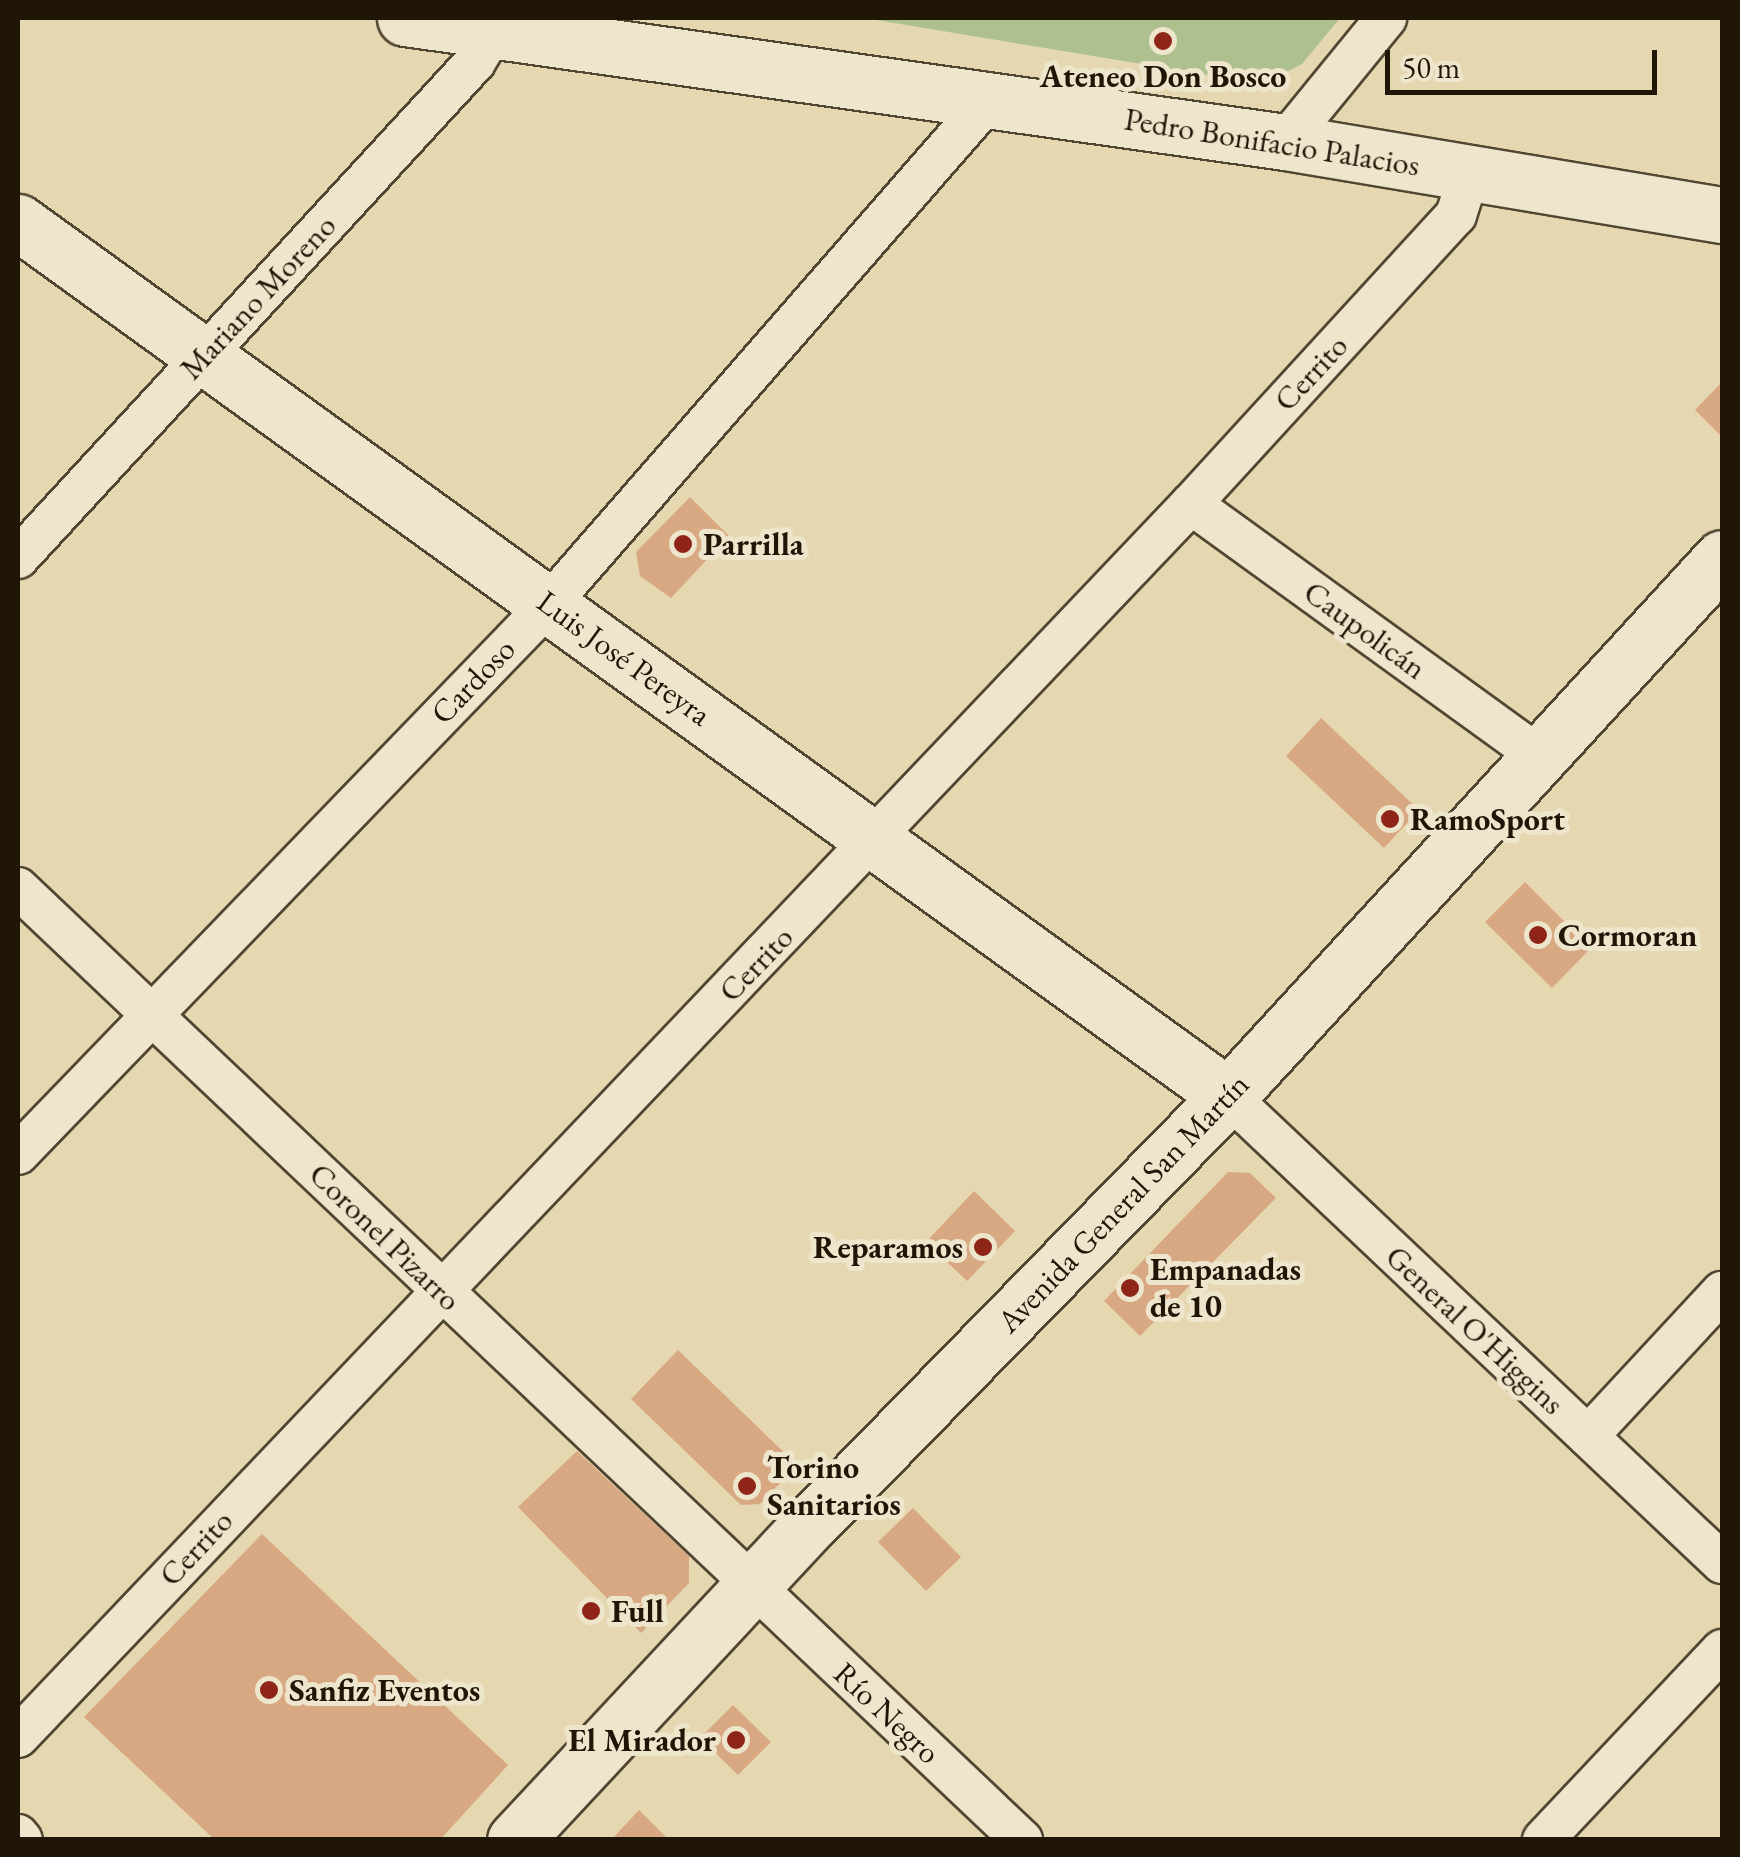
<!DOCTYPE html>
<html>
<head>
<meta charset="utf-8">
<style>
  body { margin:0 }
  #map { position:relative; width:1740px; height:1857px; overflow:hidden; background:#e5d8b0; font-family:"EB Garamond",serif }
  div>[style] { position:absolute }
  [style*='--x'] { left:calc(var(--x)*1px); top:calc(var(--y)*1px); width:calc(var(--w)*1px); rotate:calc(var(--a)*1deg) }
  .green>* { inset:0; background:#afc08f }
  .building>* { inset:0; background:#d8a883 }
  .roads { filter:drop-shadow(2px 0 #514632) drop-shadow(-2px 0 #514632) drop-shadow(0 2px #514632) drop-shadow(0 -2px #514632) }
  .street>* { height:40px; margin:-20px; padding:0 20px; transform-origin:20px; border-radius:20px; background:#eee6cc }
  .secondary>* { height:55px; margin:-27.5px; padding:0 27.5px; transform-origin:27.5px; border-radius:27.5px; background:#eee6cc }
  .dots>* { width:28px; height:28px; translate:-50% -50%; box-sizing:border-box; border:5px solid #eee6cc; border-radius:50% }
  span { translate:-50% -50%; white-space:nowrap; text-align:center; line-height:1.15; -webkit-text-stroke:10px #eee6cc; paint-order:stroke }
  .poi-label { font-size:32px; color:#201608; font-weight:700 }
  .left { translate:0 -50%; text-align:left }
  .right { translate:-100% -50%; text-align:right }
  .street-label { font-size:32px; color:#201608 }
  .frame { position:absolute; inset:0; border:20px solid #201608; pointer-events:none }
  .scale { position:absolute; left:1385px; top:50px; width:272px; height:45px; box-sizing:border-box; border:5px solid #201608; border-top:0; padding-left:12px; font-size:30px; line-height:35px; white-space:nowrap; color:#201608; -webkit-text-stroke:8px #eee6cc; paint-order:stroke }
</style>
</head>
<body>
<div id="map">
  <div class="green">
    <div style="clip-path:polygon(864px 18px,1340px 18px,1302px 64px,1263px 84px)"></div>
  </div>
  <div class="building">
    <div style="clip-path:polygon(1722px 382px,1722px 437px,1695px 410px)"></div>
    <div style="clip-path:polygon(690px 497px,729px 536px,671px 598px,640px 576px,636px 552px)"></div>
    <div style="clip-path:polygon(1321px 718px,1419px 810px,1384px 848px,1286px 756px)"></div>
    <div style="clip-path:polygon(1525px 882px,1591px 948px,1552px 988px,1485px 922px)"></div>
    <div style="clip-path:polygon(1228px 1172px,1250px 1173px,1276px 1198px,1140px 1336px,1104px 1301px)"></div>
    <div style="clip-path:polygon(974px 1191px,1015px 1231px,967px 1281px,926px 1242px)"></div>
    <div style="clip-path:polygon(678px 1350px,797px 1465px,760px 1504px,741px 1505px,631px 1399px)"></div>
    <div style="clip-path:polygon(577px 1451px,689px 1556px,689px 1583px,641px 1633px,518px 1507px)"></div>
    <div style="clip-path:polygon(913px 1508px,961px 1557px,926px 1591px,878px 1542px)"></div>
    <div style="clip-path:polygon(262px 1534px,508px 1765px,440px 1840px,215px 1840px,84px 1717px)"></div>
    <div style="clip-path:polygon(733px 1705px,771px 1742px,738px 1775px,700px 1738px)"></div>
    <div style="clip-path:polygon(639px 1810px,669px 1840px,611px 1840px)"></div>
  </div>
  <div class="roads">
    <div class="street">
      <div style="--x:1285;--y:142;--w:160;--a:-50.8"></div>
      <div style="--x:1191;--y:504;--w:430;--a:35.9"></div>
      <div style="--x:18;--y:558;--w:674;--a:-47.34"></div>
      <div style="--x:475;--y:62;--w:35;--a:-59"></div>
      <div style="--x:18;--y:888;--w:1384;--a:43.48"></div>
      <div style="--x:1228;--y:1096;--w:680;--a:43.39"></div>
      <div style="--x:18;--y:1154;--w:765;--a:-46.01"></div>
      <div style="--x:549;--y:604;--w:669;--a:-48.88"></div>
      <div style="--x:1588;--y:1436;--w:197;--a:-47.1"></div>
      <div style="--x:18;--y:1737;--w:1702;--a:-46.43"></div>
      <div style="--x:1191;--y:504;--w:392;--a:-47.5"></div>
      <div style="--x:1456;--y:215;--w:45;--a:-72"></div>
      <div style="--x:18;--y:1835;--w:6;--a:51"></div>
      <div style="--x:1543;--y:1840;--w:261;--a:-46.7"></div>
    </div>
    <div class="secondary">
      <div style="--x:405;--y:18;--w:889;--a:8.02"></div>
      <div style="--x:1285;--y:142;--w:443;--a:9.5"></div>
      <div style="--x:18;--y:222;--w:1493;--a:35.84"></div>
      <div style="--x:515;--y:1840;--w:434;--a:-47"></div>
      <div style="--x:811;--y:1523;--w:597;--a:-45.68"></div>
      <div style="--x:1228;--y:1096;--w:730;--a:-47.44"></div>
    </div>
  </div>
  <div class="dots">
    <div style="left:1163px;top:41px;background:#8f2418"></div>
    <div style="left:683px;top:544px;background:#8f2418"></div>
    <div style="left:1390px;top:819px;background:#8f2418"></div>
    <div style="left:1538px;top:935px;background:#8f2418"></div>
    <div style="left:983px;top:1247px;background:#8f2418"></div>
    <div style="left:1130px;top:1288px;background:#8f2418"></div>
    <div style="left:747px;top:1486px;background:#8f2418"></div>
    <div style="left:591px;top:1611px;background:#8f2418"></div>
    <div style="left:269px;top:1690px;background:#8f2418"></div>
    <div style="left:736px;top:1740px;background:#8f2418"></div>
  </div>
  <div class="poi-label">
    <span style="left:1163px;top:76px">Ateneo Don Bosco</span>
    <span class="left" style="left:703px;top:544px">Parrilla</span>
    <span class="left" style="left:1410px;top:819px">RamoSport</span>
    <span class="left" style="left:1558px;top:935px">Cormoran</span>
    <span class="right" style="left:963px;top:1247px">Reparamos</span>
    <span class="left" style="left:1150px;top:1288px">Empanadas<br>de 10</span>
    <span class="left" style="left:767px;top:1486px">Torino<br>Sanitarios</span>
    <span class="left" style="left:611px;top:1611px">Full</span>
    <span class="left" style="left:289px;top:1690px">Sanfiz Eventos</span>
    <span class="right" style="left:716px;top:1740px">El Mirador</span>
  </div>
  <div class="street-label">
    <span style="left:1272px;top:142px;rotate:9deg">Pedro Bonifacio Palacios</span>
    <span style="left:258px;top:297px;rotate:-47deg">Mariano Moreno</span>
    <span style="left:1311px;top:373px;rotate:-47deg">Cerrito</span>
    <span style="left:1365px;top:630px;rotate:36deg">Caupolicán</span>
    <span style="left:624px;top:658px;rotate:36deg">Luis José Pereyra</span>
    <span style="left:473px;top:681px;rotate:-46deg">Cardoso</span>
    <span style="left:756px;top:964px;rotate:-46deg">Cerrito</span>
    <span style="left:1123px;top:1203px;rotate:-46deg">Avenida General San Martín</span>
    <span style="left:385px;top:1237px;rotate:44deg">Coronel Pizarro</span>
    <span style="left:1475px;top:1330px;rotate:43deg">General O'Higgins</span>
    <span style="left:196px;top:1548px;rotate:-47deg">Cerrito</span>
    <span style="left:887px;top:1713px;rotate:43deg">Río Negro</span>
  </div>
  <div class="frame"></div>
  <div class="scale">50 m</div>
</div>
</body>
</html>
